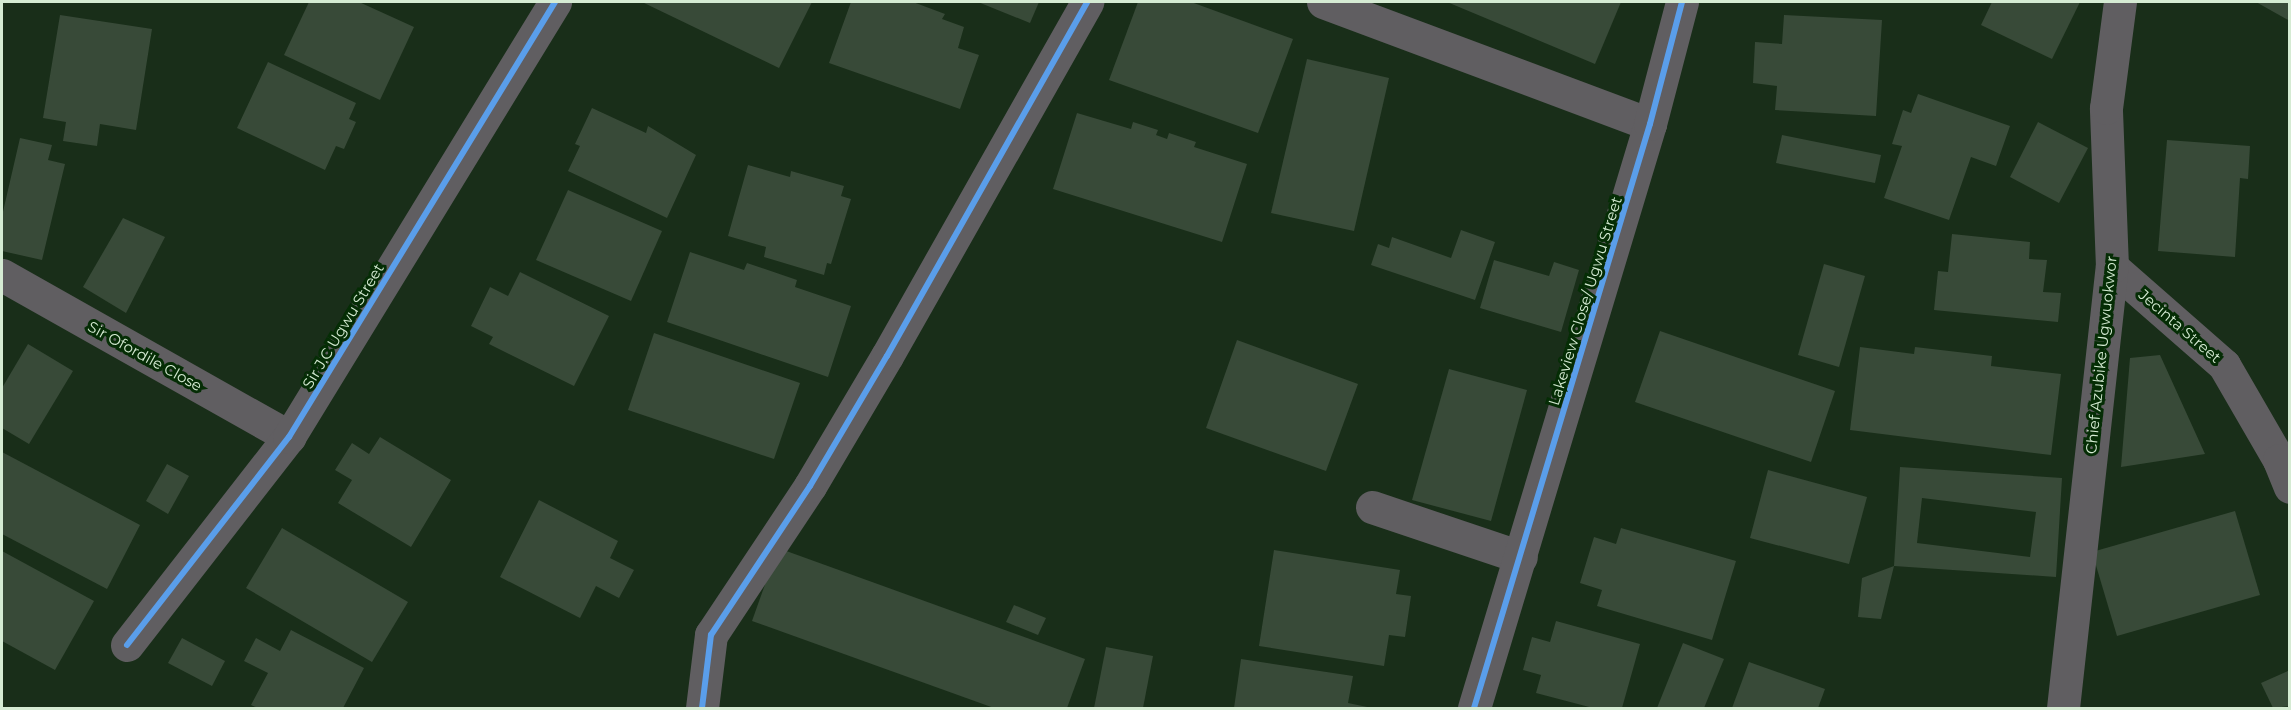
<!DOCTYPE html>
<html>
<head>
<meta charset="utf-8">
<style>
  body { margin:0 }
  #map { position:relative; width:2291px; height:710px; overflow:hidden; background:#192e19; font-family:Montserrat,sans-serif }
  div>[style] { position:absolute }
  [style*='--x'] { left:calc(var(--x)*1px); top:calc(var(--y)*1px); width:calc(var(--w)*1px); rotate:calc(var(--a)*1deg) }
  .building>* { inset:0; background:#384a38 }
  .minor>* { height:33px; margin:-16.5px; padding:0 16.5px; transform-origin:16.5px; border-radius:16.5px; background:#605e61 }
  .cycleway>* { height:6px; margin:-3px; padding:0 3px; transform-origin:3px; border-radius:3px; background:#5a9eea }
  span { translate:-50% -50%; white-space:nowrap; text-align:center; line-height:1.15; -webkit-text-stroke:6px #052d05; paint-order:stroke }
  .street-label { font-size:15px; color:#d5ebd3 }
  .frame { position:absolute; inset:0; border:3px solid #d5ebd3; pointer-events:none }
</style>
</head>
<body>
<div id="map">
  <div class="building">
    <div style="clip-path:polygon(309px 2px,359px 2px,414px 27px,380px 100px,284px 55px)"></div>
    <div style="clip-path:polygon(642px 2px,812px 2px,779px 68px)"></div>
    <div style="clip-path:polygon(851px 2px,913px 2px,945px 14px,942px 19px,964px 27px,958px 48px,979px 55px,960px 109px,829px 63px)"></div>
    <div style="clip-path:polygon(978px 2px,1039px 2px,1030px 23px)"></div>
    <div style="clip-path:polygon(1138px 2px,1191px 2px,1293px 39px,1258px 133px,1109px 80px)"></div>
    <div style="clip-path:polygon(1447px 2px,1621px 2px,1595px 64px)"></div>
    <div style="clip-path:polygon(1992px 2px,2080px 2px,2052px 59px,1981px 25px)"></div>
    <div style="clip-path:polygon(2256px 2px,2290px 2px,2290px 21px)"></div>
    <div style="clip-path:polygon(60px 15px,152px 29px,136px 130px,100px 124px,97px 146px,63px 141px,66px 122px,43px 118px)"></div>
    <div style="clip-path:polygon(1784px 15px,1882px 20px,1876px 116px,1775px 110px,1777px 86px,1753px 83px,1755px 42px,1782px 44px)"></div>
    <div style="clip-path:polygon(1307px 59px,1389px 78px,1354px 231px,1271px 213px)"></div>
    <div style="clip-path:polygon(268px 62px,356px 103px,349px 119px,356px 122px,344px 149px,336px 146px,325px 170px,237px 128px)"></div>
    <div style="clip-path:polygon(1918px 94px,2010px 126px,1996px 166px,1971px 157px,1949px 220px,1884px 198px,1902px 146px,1892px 144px,1903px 110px,1911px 113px)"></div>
    <div style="clip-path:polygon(592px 108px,646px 133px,648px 126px,696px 155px,667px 218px,568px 171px,580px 146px,575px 144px)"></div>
    <div style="clip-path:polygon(1077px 113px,1131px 129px,1133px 122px,1158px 130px,1156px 135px,1167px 139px,1169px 133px,1196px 142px,1194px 147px,1247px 164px,1222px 242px,1053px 189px)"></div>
    <div style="clip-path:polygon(2038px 122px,2088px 148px,2059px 203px,2010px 177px)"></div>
    <div style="clip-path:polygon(1782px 135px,1881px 155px,1875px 183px,1776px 163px)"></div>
    <div style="clip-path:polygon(20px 138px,52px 145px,48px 160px,65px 164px,42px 260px,2px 251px,2px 216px)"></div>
    <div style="clip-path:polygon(2167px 140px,2250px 146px,2248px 179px,2240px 178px,2235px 257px,2158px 251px)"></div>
    <div style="clip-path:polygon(748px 165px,790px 177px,791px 171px,844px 186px,841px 196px,851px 199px,831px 264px,827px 263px,824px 275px,764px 257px,766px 247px,728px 236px)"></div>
    <div style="clip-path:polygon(568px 190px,662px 231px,631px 301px,536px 260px)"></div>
    <div style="clip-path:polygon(123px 218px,165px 237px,126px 313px,83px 287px)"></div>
    <div style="clip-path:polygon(1461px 230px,1495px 242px,1475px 300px,1371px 265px,1378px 244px,1389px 248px,1392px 237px,1451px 258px)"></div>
    <div style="clip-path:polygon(1952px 234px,2030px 242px,2029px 259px,2047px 260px,2043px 292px,2061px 293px,2058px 322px,1934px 310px,1938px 271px,1948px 272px)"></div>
    <div style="clip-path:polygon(690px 252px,744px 270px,747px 263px,797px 280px,795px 287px,851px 306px,828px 377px,667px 322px)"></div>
    <div style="clip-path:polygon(1494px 260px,1549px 276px,1554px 262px,1579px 270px,1561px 332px,1480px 308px)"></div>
    <div style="clip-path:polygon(1824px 264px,1865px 276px,1839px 367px,1798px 355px)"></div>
    <div style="clip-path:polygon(520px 272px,609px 316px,574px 386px,489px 344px,493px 337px,471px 326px,490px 287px,508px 296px)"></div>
    <div style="clip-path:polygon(1660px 331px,1835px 391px,1811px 462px,1635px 402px)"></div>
    <div style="clip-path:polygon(654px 333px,800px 383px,774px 459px,628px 410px)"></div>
    <div style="clip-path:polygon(1237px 340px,1358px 384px,1326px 471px,1206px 428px)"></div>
    <div style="clip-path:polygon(28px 344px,73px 371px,29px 444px,2px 428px,2px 388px)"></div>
    <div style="clip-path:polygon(1860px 347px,1914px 354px,1915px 347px,1992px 356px,1991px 366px,2061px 374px,2051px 455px,1850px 430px)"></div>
    <div style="clip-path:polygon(2160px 355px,2205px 454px,2121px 467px,2130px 358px)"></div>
    <div style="clip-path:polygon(1449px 369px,1527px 390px,1491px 521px,1412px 500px)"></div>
    <div style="clip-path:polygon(380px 437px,451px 480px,411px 547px,338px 503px,352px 480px,335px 470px,352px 443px,369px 454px)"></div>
    <div style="clip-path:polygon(2px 452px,140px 525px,107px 589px,2px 534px)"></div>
    <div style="clip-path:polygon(167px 464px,189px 476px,168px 514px,146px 501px)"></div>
    <div style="clip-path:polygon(evenodd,1900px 467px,2062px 478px,2056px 577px,1894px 566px,1881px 619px,1858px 617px,1862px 578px,1894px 566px,1900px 467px,1922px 498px,2036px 512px,2030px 557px,1917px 543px,1922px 498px)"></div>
    <div style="clip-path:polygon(1768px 470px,1867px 497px,1849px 564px,1750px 538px)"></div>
    <div style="clip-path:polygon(539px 500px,618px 541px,610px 558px,634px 570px,619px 598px,596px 586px,580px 618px,500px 577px)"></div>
    <div style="clip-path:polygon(2235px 511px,2260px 595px,2117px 636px,2092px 552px)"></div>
    <div style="clip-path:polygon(282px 528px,408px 602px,372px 662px,246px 588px)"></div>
    <div style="clip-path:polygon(1621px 528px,1736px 561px,1712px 640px,1597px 606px,1602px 590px,1580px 583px,1594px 537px,1616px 544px)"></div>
    <div style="clip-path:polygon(778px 548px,1085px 659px,1067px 708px,994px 708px,752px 621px)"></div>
    <div style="clip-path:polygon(1274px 550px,1400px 570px,1396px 594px,1411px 596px,1405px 637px,1389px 635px,1384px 666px,1259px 646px)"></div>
    <div style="clip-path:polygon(2px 551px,94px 601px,55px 670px,2px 641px)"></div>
    <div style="clip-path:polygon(1014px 605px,1046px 618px,1038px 635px,1006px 622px)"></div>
    <div style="clip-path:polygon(1556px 621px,1640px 644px,1622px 708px,1593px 708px,1536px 693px,1541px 675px,1523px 670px,1532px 637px,1550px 642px)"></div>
    <div style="clip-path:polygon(291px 630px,364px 668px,343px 708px,258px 708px,251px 705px,268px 673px,244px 661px,256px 638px,280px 651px)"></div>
    <div style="clip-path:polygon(182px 638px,225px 661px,212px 686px,168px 663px)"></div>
    <div style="clip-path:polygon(1683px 643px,1724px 659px,1704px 708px,1657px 708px)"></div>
    <div style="clip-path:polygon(1106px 647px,1153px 656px,1143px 708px,1094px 708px)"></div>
    <div style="clip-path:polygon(1241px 659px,1353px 676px,1348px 703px,1372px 708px,1234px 708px)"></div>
    <div style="clip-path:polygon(1749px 662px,1825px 689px,1818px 708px,1732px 708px)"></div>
    <div style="clip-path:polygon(2290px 670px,2290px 706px,2273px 708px,2261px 683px)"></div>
  </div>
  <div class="minor">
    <div style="--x:1323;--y:2;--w:349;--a:20.5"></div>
    <div style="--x:2112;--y:267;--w:149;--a:41.2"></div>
    <div style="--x:2224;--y:365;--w:110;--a:59.9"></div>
    <div style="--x:2279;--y:460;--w:29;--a:68"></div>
    <div style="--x:2;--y:275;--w:330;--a:29.4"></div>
    <div style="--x:1372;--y:507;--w:157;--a:18.6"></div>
    <div style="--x:127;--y:645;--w:264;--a:-52.1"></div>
    <div style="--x:289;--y:437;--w:510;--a:-58.55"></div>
    <div style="--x:702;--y:708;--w:74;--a:-83"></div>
    <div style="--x:711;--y:635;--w:179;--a:-56.4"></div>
    <div style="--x:810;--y:486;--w:151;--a:-59.4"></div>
    <div style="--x:887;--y:356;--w:407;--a:-60.5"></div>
    <div style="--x:1474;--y:708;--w:610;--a:-73.23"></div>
    <div style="--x:1650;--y:124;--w:126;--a:-75.3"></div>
    <div style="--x:2063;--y:708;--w:444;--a:-83.7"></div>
    <div style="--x:2112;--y:267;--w:159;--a:-92.2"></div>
    <div style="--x:2106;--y:108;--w:107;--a:-82.5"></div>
  </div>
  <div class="cycleway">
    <div style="--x:127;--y:645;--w:264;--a:-52.1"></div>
    <div style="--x:289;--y:437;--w:510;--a:-58.55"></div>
    <div style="--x:702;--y:708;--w:74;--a:-83"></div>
    <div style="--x:711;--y:635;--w:179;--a:-56.4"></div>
    <div style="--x:810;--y:486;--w:151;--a:-59.4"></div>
    <div style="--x:887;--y:356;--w:407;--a:-60.5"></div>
    <div style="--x:1474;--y:708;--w:610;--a:-73.23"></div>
    <div style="--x:1650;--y:124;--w:126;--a:-75.3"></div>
  </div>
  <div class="street-label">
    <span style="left:1585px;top:301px;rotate:-73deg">Lakeview Close/ Ugwu Street</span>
    <span style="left:343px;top:326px;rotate:-59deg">Sir J.C Ugwu Street</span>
    <span style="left:2180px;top:326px;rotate:41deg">Jecinta Street</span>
    <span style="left:2101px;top:355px;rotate:-84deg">Chief Azubike Ugwuokwor</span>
    <span style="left:145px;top:356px;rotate:29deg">Sir Ofordile Close</span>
  </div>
  <div class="frame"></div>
</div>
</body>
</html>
